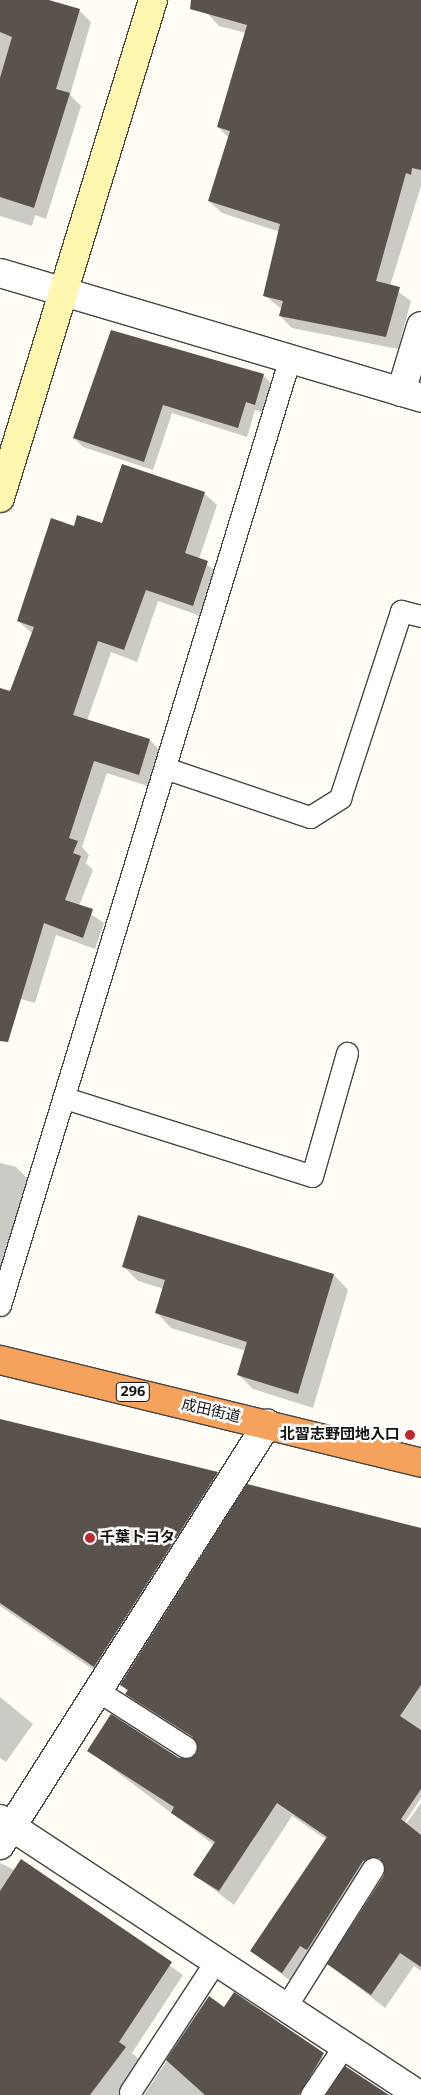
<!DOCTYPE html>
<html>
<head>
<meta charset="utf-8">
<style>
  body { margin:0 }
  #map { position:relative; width:421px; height:2095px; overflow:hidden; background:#fffdf5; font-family:Bitter,"Noto Sans JP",serif }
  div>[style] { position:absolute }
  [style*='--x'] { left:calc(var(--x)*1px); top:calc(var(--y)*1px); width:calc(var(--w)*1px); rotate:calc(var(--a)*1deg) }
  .shadow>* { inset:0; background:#0003 }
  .building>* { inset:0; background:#5a524d }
  .roads { filter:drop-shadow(1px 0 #444) drop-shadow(-1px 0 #444) drop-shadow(0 1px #444) drop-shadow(0 -1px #444) }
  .lane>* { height:21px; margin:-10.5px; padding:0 10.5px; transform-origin:10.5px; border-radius:10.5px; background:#fff }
  .street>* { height:28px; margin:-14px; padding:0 14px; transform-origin:14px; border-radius:14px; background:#fff }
  .secondary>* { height:28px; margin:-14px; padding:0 14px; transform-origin:14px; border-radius:14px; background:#fff6b0 }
  .highway>* { height:28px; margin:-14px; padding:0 14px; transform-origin:14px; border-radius:14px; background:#f5a25d }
  .dots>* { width:14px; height:14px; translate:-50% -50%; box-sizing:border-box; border:2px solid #fff; border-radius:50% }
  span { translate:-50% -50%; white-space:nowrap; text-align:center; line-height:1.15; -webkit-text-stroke:5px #fff; paint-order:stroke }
  .shield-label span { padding:1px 4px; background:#fff; border:1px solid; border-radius:4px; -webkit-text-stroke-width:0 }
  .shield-label { font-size:14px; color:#111; font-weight:700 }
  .street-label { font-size:15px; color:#111 }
  .poi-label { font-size:15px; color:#111; font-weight:700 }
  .right { translate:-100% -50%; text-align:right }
  .left { translate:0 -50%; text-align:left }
</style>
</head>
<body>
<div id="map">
  <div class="shadow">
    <div style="clip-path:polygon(0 0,45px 0,79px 10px,91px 22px,70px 95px,81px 106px,46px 219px,35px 215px,32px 226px,0 216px)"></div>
    <div style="clip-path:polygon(211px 0,421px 0,421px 186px,390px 286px,411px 301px,398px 349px,292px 328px,280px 316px,282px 309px,265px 296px,280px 232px,222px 213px,209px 201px,229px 138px,218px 127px,246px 33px,219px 26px,207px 13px)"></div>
    <div style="clip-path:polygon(111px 331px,263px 375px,273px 385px,264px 413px,255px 410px,247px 437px,172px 413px,153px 470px,83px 447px,74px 438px)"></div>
    <div style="clip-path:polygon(204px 493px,217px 505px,199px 559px,220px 574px,206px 618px,158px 601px,137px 662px,111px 652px,87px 721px,150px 740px,162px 753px,151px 787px,107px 773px,82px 847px,89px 855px,86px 863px,93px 870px,79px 906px,104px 923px,95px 949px,56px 935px,35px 1003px,0 993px,0 689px,11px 693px,33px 634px,18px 621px,74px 527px,103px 525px)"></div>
    <div style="clip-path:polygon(0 1163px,16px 1167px,32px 1183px,0 1314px)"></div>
    <div style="clip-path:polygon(124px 1267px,334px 1275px,348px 1290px,313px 1408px,253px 1389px,239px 1375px,246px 1351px,171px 1328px,157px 1313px,164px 1289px,138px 1281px)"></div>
    <div style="clip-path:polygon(0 1420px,217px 1473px,233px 1488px,110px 1681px,0 1606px)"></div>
    <div style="clip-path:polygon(421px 1530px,421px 1798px,377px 1864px,421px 1803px,421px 1837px,377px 1875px,297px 1986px,251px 1951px,327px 1840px,292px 1816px,234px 1905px,195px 1875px,214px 1845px,89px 1751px,179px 1759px,198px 1755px,195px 1742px,141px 1708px,122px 1685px)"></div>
    <div style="clip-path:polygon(0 1697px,33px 1724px,6px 1762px,0 1758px)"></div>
    <div style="clip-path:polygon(21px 1860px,183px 1975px,132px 2053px,150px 2069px,134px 2095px,23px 2095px,0 2077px,0 1863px,15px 1870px)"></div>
    <div style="clip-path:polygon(421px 1901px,421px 1971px,414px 1966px,385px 2008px,329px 1964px)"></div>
    <div style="clip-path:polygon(235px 1994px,335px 2066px,316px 2095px,144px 2095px,209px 1997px,224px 2009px)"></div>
  </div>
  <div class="building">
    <div style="clip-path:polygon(0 0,49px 0,80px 9px,56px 89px,70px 93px,34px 208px,0 197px,0 78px,12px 37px,0 32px)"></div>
    <div style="clip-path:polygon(191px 0,421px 0,421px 170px,412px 168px,411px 175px,406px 173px,376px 281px,400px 287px,386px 337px,279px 316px,283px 301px,263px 296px,280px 224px,208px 201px,230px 131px,217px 127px,247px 25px,190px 9px)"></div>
    <div style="clip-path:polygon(111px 330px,264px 374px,255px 405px,246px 402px,238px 428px,163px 405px,144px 462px,73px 438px)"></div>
    <div style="clip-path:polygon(122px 464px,205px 492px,185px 553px,208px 561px,193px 606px,146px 590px,124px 650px,98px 641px,73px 715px,150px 739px,139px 775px,94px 761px,69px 838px,78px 841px,73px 853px,81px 856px,65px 900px,93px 909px,83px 938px,44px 923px,8px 1042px,0 1041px,0 688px,10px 691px,34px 627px,17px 621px,51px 518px,74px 526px,77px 515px,102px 523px)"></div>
    <div style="clip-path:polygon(138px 1215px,334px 1274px,298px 1394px,237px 1375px,247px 1342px,155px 1313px,165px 1280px,122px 1267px)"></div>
    <div style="clip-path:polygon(0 1419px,218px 1472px,94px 1667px,0 1603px)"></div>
    <div style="clip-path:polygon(247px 1484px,421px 1528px,421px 1685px,400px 1716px,421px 1730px,421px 1789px,401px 1819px,421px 1835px,421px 1967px,400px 1953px,371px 1995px,327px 1964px,384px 1875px,380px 1858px,363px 1861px,307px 1950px,300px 1946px,282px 1973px,250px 1951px,327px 1837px,277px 1803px,219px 1891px,193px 1875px,215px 1842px,171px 1813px,174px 1807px,87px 1751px,111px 1714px,179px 1758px,191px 1758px,197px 1753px,193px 1737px,125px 1694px,128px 1690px,120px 1685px)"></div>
    <div style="clip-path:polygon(21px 1859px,172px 1962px,119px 2042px,126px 2047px,90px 2095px,0 2095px,0 1891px)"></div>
    <div style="clip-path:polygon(234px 1992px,324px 2053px,299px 2095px,205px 2095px,166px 2060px,209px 1996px,224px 2007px)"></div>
    <div style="clip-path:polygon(345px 2066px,389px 2095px,326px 2095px)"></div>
  </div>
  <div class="roads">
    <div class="lane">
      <div style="--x:168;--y:769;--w:150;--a:18.7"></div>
      <div style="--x:310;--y:817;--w:36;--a:-32"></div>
      <div style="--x:340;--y:798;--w:197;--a:-71.9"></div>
      <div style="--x:401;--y:611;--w:21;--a:14"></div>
      <div style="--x:65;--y:1098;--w:259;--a:17.5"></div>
      <div style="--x:312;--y:1176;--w:128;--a:-74.1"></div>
      <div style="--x:0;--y:1305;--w:987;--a:-72.98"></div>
      <div style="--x:98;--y:1691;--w:104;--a:32.5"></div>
      <div style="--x:285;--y:2008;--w:165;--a:-57.8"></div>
      <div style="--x:130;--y:2092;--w:155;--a:-56.8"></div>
      <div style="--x:311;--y:2095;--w:59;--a:-56"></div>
    </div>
    <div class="street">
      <div style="--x:0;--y:273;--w:439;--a:16.5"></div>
      <div style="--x:401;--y:392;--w:69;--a:-73.1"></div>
      <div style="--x:0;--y:1819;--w:502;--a:33.37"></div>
      <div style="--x:0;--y:1845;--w:499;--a:-57.6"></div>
    </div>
    <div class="secondary">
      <div style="--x:0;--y:498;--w:521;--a:-72.92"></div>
    </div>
    <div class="highway">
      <div style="--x:0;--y:1360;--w:433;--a:13.7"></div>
    </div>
  </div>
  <div class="dots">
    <div style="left:410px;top:1435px;background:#c4262e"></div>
    <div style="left:90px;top:1538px;background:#c4262e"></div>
  </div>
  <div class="shield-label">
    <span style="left:133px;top:1392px">296</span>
  </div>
  <div class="street-label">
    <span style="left:211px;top:1411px;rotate:13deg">成田街道</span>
  </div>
  <div class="poi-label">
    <span class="right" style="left:400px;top:1435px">北習志野団地入口</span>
    <span class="left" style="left:100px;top:1538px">千葉トヨタ</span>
  </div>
</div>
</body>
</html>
